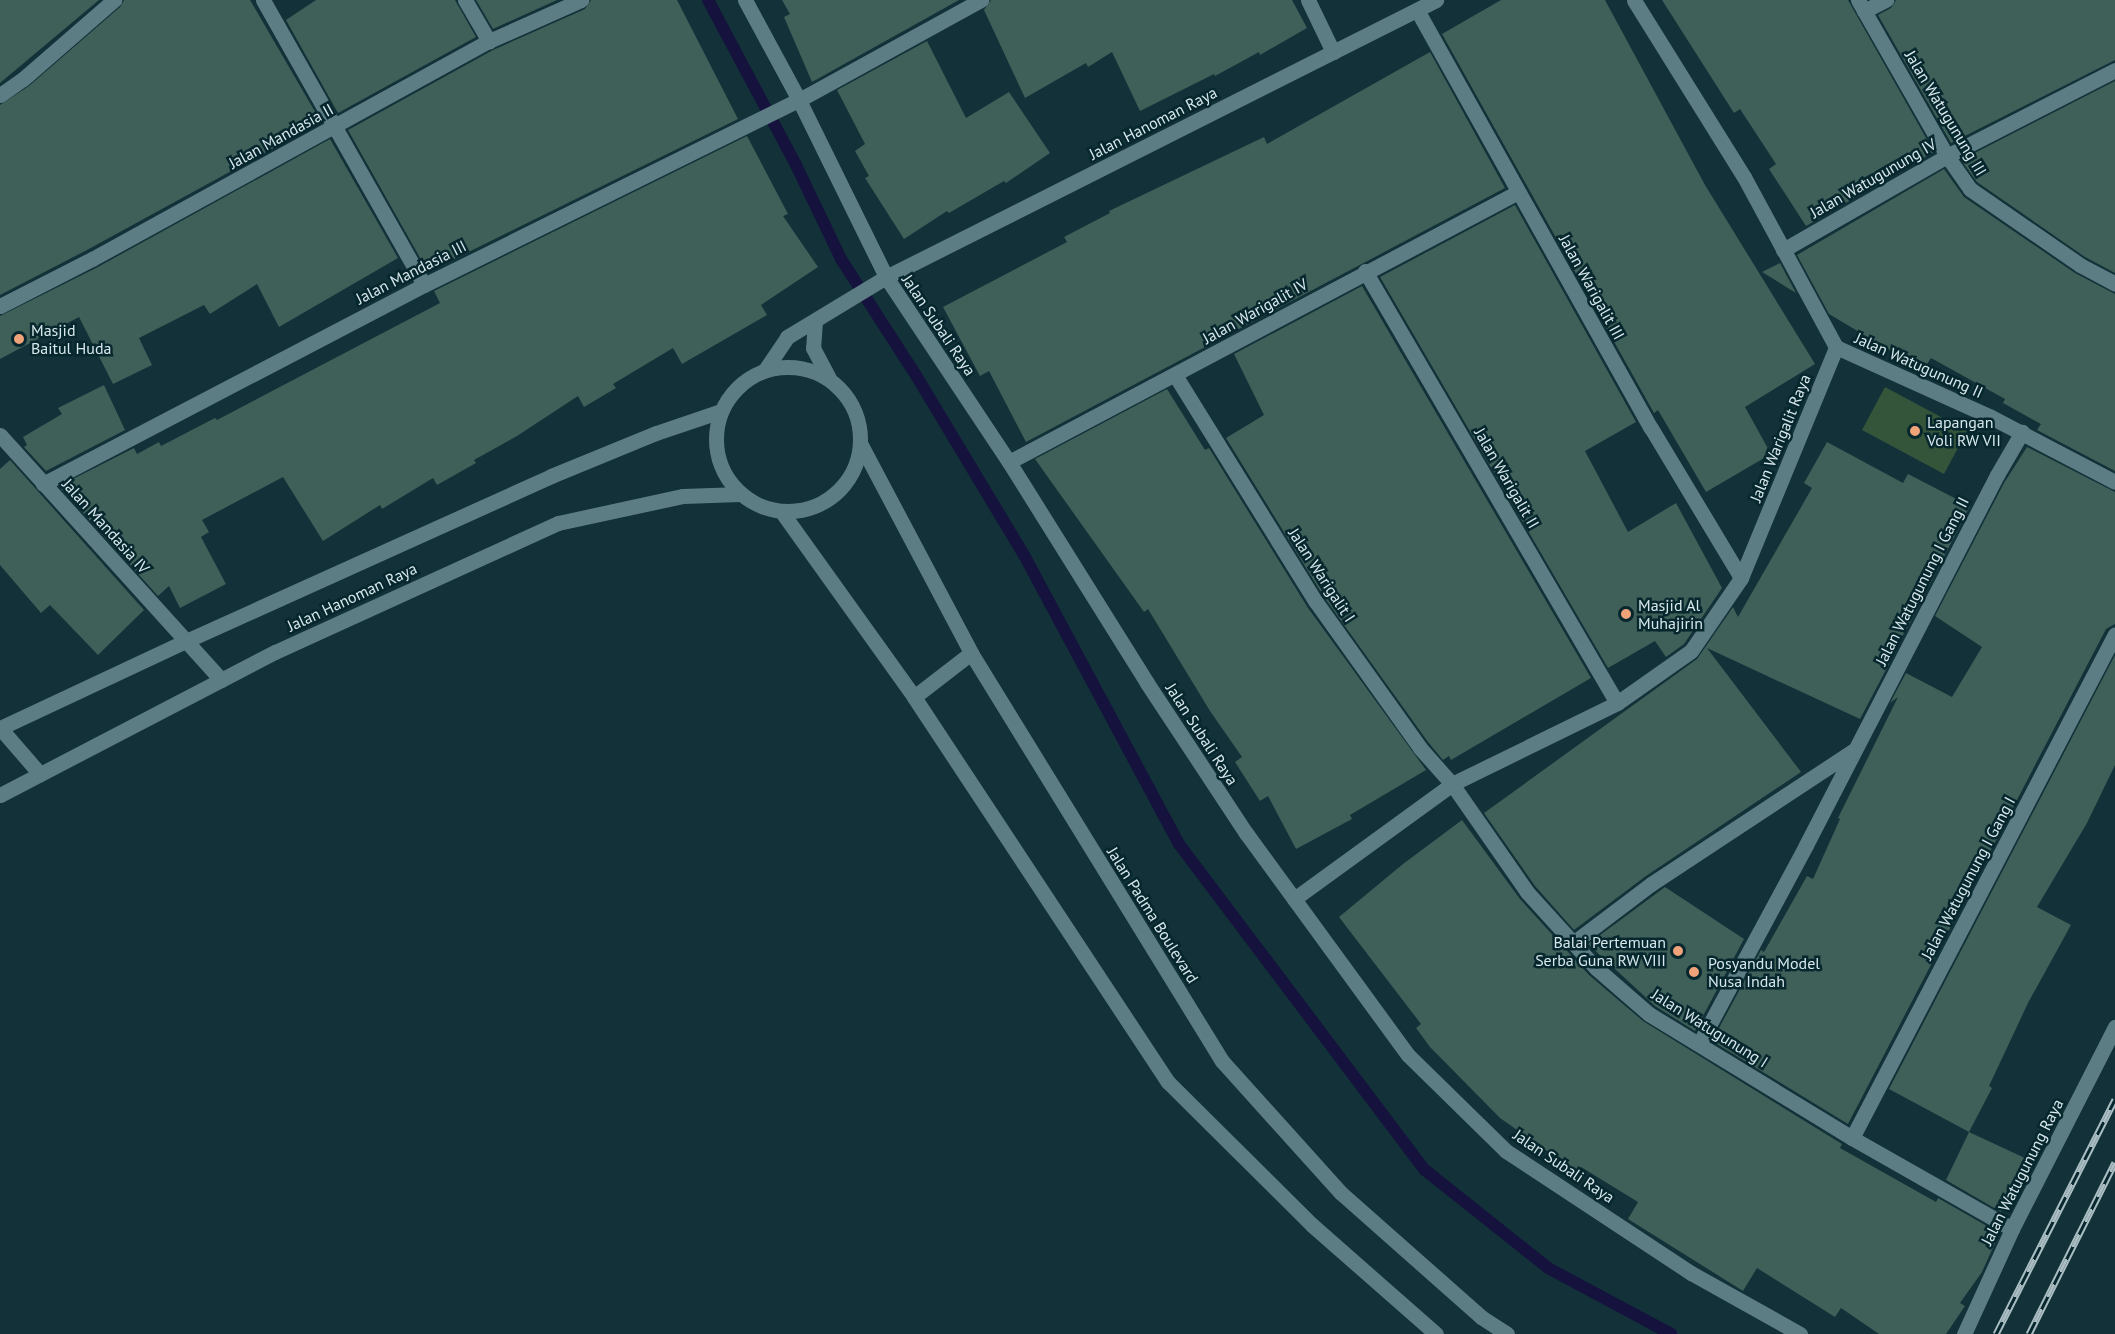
<!DOCTYPE html>
<html>
<head>
<meta charset="utf-8">
<style>
  body { margin:0 }
  #map { position:relative; width:2115px; height:1334px; overflow:hidden; background:#123138; font-family:"PT Sans",sans-serif }
  div>[style] { position:absolute }
  [style*='--x'] { left:calc(var(--x)*1px); top:calc(var(--y)*1px); width:calc(var(--w)*1px); rotate:calc(var(--a)*1deg) }
  .green>* { inset:0; background:#35553a }
  .stream>* { height:12px; margin:-6px; padding:0 6px; transform-origin:6px; border-radius:6px; background:#15123d }
  .building>* { inset:0; background:#3f5f59 }
  .street>* { height:15px; margin:-7.5px; padding:0 7.5px; transform-origin:7.5px; border-radius:7.5px; background:#5d7d85 }
  .street>.ring { margin:-7.5px; padding:0; box-sizing:content-box; background:none; border:15px solid #5d7d85; border-radius:50% }
  .secondary>* { height:15px; margin:-7.5px; padding:0 7.5px; transform-origin:7.5px; border-radius:7.5px; background:#5d7d85 }
  .rail>* { height:7px; margin-top:-3.5px; transform-origin:0; background:repeating-linear-gradient(90deg,#07272e 0 14px,#a9bdc2 0 28px); box-sizing:border-box; border-block:2px solid #a9bdc2 }
  .dots>* { width:16px; height:16px; translate:-50% -50%; box-sizing:border-box; border:3px solid #07272e; border-radius:50% }
  span { translate:-50% -50%; white-space:nowrap; text-align:center; line-height:1.15; -webkit-text-stroke:5px #07272e; paint-order:stroke }
  .street-label { font-size:16px; color:#d7e8ec }
  .poi-label { font-size:16px; color:#d7e8ec }
  .left { translate:0 -50%; text-align:left }
  .right { translate:-100% -50%; text-align:right }
</style>
</head>
<body>
<div id="map">
  <div class="green">
    <div style="clip-path:polygon(1885px 387px,1967px 431px,1944px 474px,1862px 430px)"></div>
  </div>
  <div class="stream">
    <div style="--x:708;--y:0;--w:187;--a:61.9"></div>
    <div style="--x:796;--y:165;--w:104;--a:64.4"></div>
    <div style="--x:841;--y:259;--w:140;--a:57.2"></div>
    <div style="--x:917;--y:377;--w:208;--a:59"></div>
    <div style="--x:1024;--y:555;--w:328;--a:61.8"></div>
    <div style="--x:1179;--y:844;--w:408;--a:53"></div>
    <div style="--x:1425;--y:1170;--w:157;--a:38.5"></div>
    <div style="--x:1548;--y:1268;--w:140;--a:28.2"></div>
  </div>
  <div class="building">
    <div style="clip-path:polygon(0 0,99px 0,0 83px)"></div>
    <div style="clip-path:polygon(124px 0,250px 0,321px 122px,87px 250px,0 295px,0 105px,29px 86px,120px 7px)"></div>
    <div style="clip-path:polygon(316px 0,455px 0,476px 37px,338px 113px,286px 20px)"></div>
    <div style="clip-path:polygon(476px 0,557px 0,493px 29px)"></div>
    <div style="clip-path:polygon(591px 0,677px 0,738px 119px,428px 272px,348px 130px,493px 50px,585px 9px)"></div>
    <div style="clip-path:polygon(782px 0,959px 0,812px 82px,784px 17px,790px 14px)"></div>
    <div style="clip-path:polygon(991px 0,1292px 0,1307px 28px,1260px 55px,1259px 52px,1215px 76px,1214px 74px,1140px 111px,1112px 52px,1088px 67px,1086px 63px,1025px 98px,984px 10px)"></div>
    <div style="clip-path:polygon(1501px 0,1605px 0,1705px 185px,1815px 364px,1745px 407px,1771px 454px,1706px 492px,1658px 410px,1654px 413px,1442px 34px)"></div>
    <div style="clip-path:polygon(1662px 0,1848px 0,1934px 152px,1806px 226px,1769px 169px,1776px 164px,1740px 109px,1734px 113px)"></div>
    <div style="clip-path:polygon(1896px 0,2115px 0,2115px 60px,1951px 143px,1878px 15px,1891px 8px)"></div>
    <div style="clip-path:polygon(927px 41px,966px 118px,1009px 92px,1050px 153px,1006px 183px,1004px 181px,949px 213px,947px 211px,904px 239px,865px 178px,869px 176px,855px 151px,865px 144px,837px 90px)"></div>
    <div style="clip-path:polygon(1430px 52px,1505px 188px,1026px 442px,989px 371px,980px 376px,943px 307px,1067px 242px,1064px 237px,1110px 213px,1109px 211px,1264px 137px,1267px 144px)"></div>
    <div style="clip-path:polygon(2115px 81px,2115px 273px,2085px 257px,1977px 182px,1961px 160px)"></div>
    <div style="clip-path:polygon(747px 136px,788px 214px,783px 216px,818px 267px,761px 305px,767px 315px,682px 364px,673px 348px,613px 384px,616px 388px,584px 407px,578px 396px,517px 436px,474px 460px,476px 463px,437px 485px,433px 478px,382px 509px,380px 505px,323px 541px,283px 477px,202px 520px,209px 532px,201px 537px,226px 584px,180px 608px,169px 586px,158px 596px,59px 486px,134px 448px,137px 454px,159px 442px,161px 446px,215px 418px,217px 420px,440px 303px,434px 291px)"></div>
    <div style="clip-path:polygon(330px 139px,398px 258px,279px 327px,257px 284px,210px 314px,204px 305px,139px 338px,152px 365px,113px 384px,79px 317px,0 359px,0 316px,96px 268px)"></div>
    <div style="clip-path:polygon(1944px 169px,1964px 197px,2075px 273px,2115px 294px,2115px 471px,2037px 430px,2041px 424px,2003px 403px,2005px 399px,1931px 358px,1923px 370px,1829px 314px,1797px 255px)"></div>
    <div style="clip-path:polygon(1515px 205px,1636px 422px,1585px 451px,1628px 532px,1676px 503px,1722px 588px,1684px 644px,1666px 657px,1655px 641px,1608px 668px,1380px 277px)"></div>
    <div style="clip-path:polygon(1780px 263px,1796px 293px,1762px 272px)"></div>
    <div style="clip-path:polygon(1362px 286px,1591px 678px,1451px 760px,1449px 756px,1443px 760px,1428px 742px,1324px 597px,1226px 438px,1264px 415px,1234px 354px)"></div>
    <div style="clip-path:polygon(104px 385px,125px 430px,46px 471px,24px 447px,27px 445px,23px 437px,62px 414px,58px 408px)"></div>
    <div style="clip-path:polygon(1167px 389px,1205px 450px,1209px 448px,1308px 608px,1426px 770px,1350px 815px,1352px 819px,1296px 849px,1268px 796px,1260px 801px,1235px 762px,1242px 757px,1210px 711px,1148px 609px,1144px 612px,1035px 459px)"></div>
    <div style="clip-path:polygon(1827px 442px,1903px 483px,1908px 474px,1970px 506px,1908px 627px,1886px 662px,1889px 664px,1860px 719px,1707px 648px,1801px 772px,1646px 876px,1574px 930px,1535px 886px,1484px 813px,1697px 659px,1733px 607px,1738px 617px,1812px 488px,1804px 483px)"></div>
    <div style="clip-path:polygon(2027px 447px,2115px 492px,2115px 624px,2106px 629px,1848px 1124px,1712px 1041px,1761px 950px,1764px 952px,1807px 876px,1813px 879px,1840px 819px,1838px 818px,1898px 697px,1890px 703px,1906px 673px,1952px 697px,1982px 647px,1935px 616px,2004px 483px)"></div>
    <div style="clip-path:polygon(10px 460px,144px 610px,98px 655px,50px 605px,41px 613px,0 565px,0 469px)"></div>
    <div style="clip-path:polygon(2115px 655px,2115px 765px,2087px 823px,2037px 907px,2071px 925px,2028px 1003px,1989px 1086px,1992px 1088px,1969px 1132px,1889px 1089px)"></div>
    <div style="clip-path:polygon(1462px 820px,1520px 899px,1589px 975px,1643px 1021px,1842px 1144px,1840px 1148px,1936px 1202px,1938px 1198px,1992px 1229px,1988px 1238px,1995px 1243px,1982px 1272px,1960px 1303px,1965px 1306px,1946px 1334px,1879px 1334px,1841px 1308px,1835px 1317px,1757px 1268px,1743px 1291px,1628px 1219px,1638px 1202px,1581px 1167px,1577px 1172px,1500px 1118px,1430px 1047px,1416px 1028px,1421px 1024px,1339px 917px,1403px 864px)"></div>
    <div style="clip-path:polygon(1665px 887px,1744px 939px,1695px 1031px,1655px 1006px,1588px 944px)"></div>
    <div style="clip-path:polygon(1969px 1132px,2027px 1159px,2001px 1212px,1946px 1180px)"></div>
  </div>
  <div class="street">
    <div style="--x:263;--y:0;--w:327;--a:60.5"></div>
    <div style="--x:465;--y:0;--w:48;--a:59.7"></div>
    <div style="--x:745;--y:0;--w:114;--a:61.6"></div>
    <div style="--x:799;--y:100;--w:197;--a:63.8"></div>
    <div style="--x:886;--y:277;--w:222;--a:56.4"></div>
    <div style="--x:1009;--y:462;--w:261;--a:58"></div>
    <div style="--x:1147;--y:683;--w:180;--a:56.6"></div>
    <div style="--x:1246;--y:833;--w:275;--a:53.9"></div>
    <div style="--x:1408;--y:1055;--w:137;--a:44.4"></div>
    <div style="--x:1506;--y:1151;--w:222;--a:33.4"></div>
    <div style="--x:1691;--y:1273;--w:125;--a:29.2"></div>
    <div style="--x:1308;--y:0;--w:58;--a:64.3"></div>
    <div style="--x:1858;--y:0;--w:180;--a:60.3"></div>
    <div style="--x:1947;--y:156;--w:40;--a:55.1"></div>
    <div style="--x:1970;--y:189;--w:134;--a:34.6"></div>
    <div style="--x:2080;--y:265;--w:40;--a:28"></div>
    <div style="--x:1417;--y:10;--w:479;--a:60.8"></div>
    <div style="--x:1651;--y:428;--w:175;--a:59"></div>
    <div style="--x:1864;--y:11;--w:25;--a:-27"></div>
    <div style="--x:0;--y:95;--w:28;--a:-35"></div>
    <div style="--x:23;--y:79;--w:121;--a:-41"></div>
    <div style="--x:1783;--y:250;--w:189;--a:-29.8"></div>
    <div style="--x:1947;--y:156;--w:189;--a:-27.1"></div>
    <div style="--x:1365;--y:271;--w:500;--a:59.74"></div>
    <div style="--x:0;--y:306;--w:103;--a:-27.1"></div>
    <div style="--x:92;--y:259;--w:453;--a:-28.8"></div>
    <div style="--x:489;--y:41;--w:101;--a:-24"></div>
    <div style="--x:815;--y:321;--w:27;--a:94"></div>
    <div style="--x:813;--y:348;--w:34;--a:62"></div>
    <div style="--x:1836;--y:347;--w:168;--a:24.3"></div>
    <div style="--x:1989;--y:416;--w:142;--a:27.6"></div>
    <div class="ring" style="left:716px;top:367px;width:129px;height:129px"></div>
    <div style="--x:765;--y:370;--w:40;--a:-56"></div>
    <div style="--x:787;--y:337;--w:116;--a:-31.2"></div>
    <div style="--x:886;--y:277;--w:616;--a:-26.73"></div>
    <div style="--x:1175;--y:375;--w:267;--a:58.2"></div>
    <div style="--x:1316;--y:602;--w:179;--a:54.5"></div>
    <div style="--x:1420;--y:748;--w:48;--a:48.4"></div>
    <div style="--x:1452;--y:784;--w:131;--a:55.2"></div>
    <div style="--x:1527;--y:892;--w:103;--a:47.8"></div>
    <div style="--x:1596;--y:968;--w:70;--a:41"></div>
    <div style="--x:1649;--y:1014;--w:238;--a:31.4"></div>
    <div style="--x:1852;--y:1138;--w:184;--a:29.6"></div>
    <div style="--x:0;--y:435;--w:330;--a:47.9"></div>
    <div style="--x:860;--y:443;--w:238;--a:62.1"></div>
    <div style="--x:971;--y:653;--w:479;--a:58.4"></div>
    <div style="--x:1222;--y:1061;--w:178;--a:48"></div>
    <div style="--x:1341;--y:1193;--w:187;--a:41.5"></div>
    <div style="--x:1481;--y:1317;--w:31;--a:33"></div>
    <div style="--x:1009;--y:462;--w:576;--a:-27.94"></div>
    <div style="--x:43;--y:484;--w:430;--a:-27.6"></div>
    <div style="--x:424;--y:285;--w:418;--a:-26.3"></div>
    <div style="--x:799;--y:100;--w:208;--a:-28.8"></div>
    <div style="--x:781;--y:511;--w:229;--a:54.4"></div>
    <div style="--x:914;--y:697;--w:461;--a:56.6"></div>
    <div style="--x:1168;--y:1082;--w:203;--a:44.8"></div>
    <div style="--x:1312;--y:1225;--w:165;--a:41.3"></div>
    <div style="--x:914;--y:697;--w:72;--a:-37.7"></div>
    <div style="--x:0;--y:728;--w:61;--a:49"></div>
    <div style="--x:1294;--y:899;--w:195;--a:-36"></div>
    <div style="--x:1452;--y:784;--w:184;--a:-26.1"></div>
    <div style="--x:1617;--y:703;--w:90;--a:-35.1"></div>
    <div style="--x:1691;--y:651;--w:88;--a:-55.6"></div>
    <div style="--x:1741;--y:578;--w:250;--a:-67.6"></div>
    <div style="--x:1836;--y:347;--w:193;--a:-118.4"></div>
    <div style="--x:1744;--y:177;--w:208;--a:-121.9"></div>
    <div style="--x:1573;--y:943;--w:98;--a:-37.1"></div>
    <div style="--x:1651;--y:884;--w:242;--a:-33.4"></div>
    <div style="--x:1699;--y:1044;--w:226;--a:-61.7"></div>
    <div style="--x:1806;--y:845;--w:416;--a:-62.7"></div>
    <div style="--x:1997;--y:475;--w:50;--a:-59.8"></div>
    <div style="--x:1852;--y:1138;--w:568;--a:-62.44"></div>
    <div style="--x:1964;--y:1334;--w:115;--a:-65.4"></div>
    <div style="--x:2012;--y:1229;--w:227;--a:-63"></div>
  </div>
  <div class="secondary">
    <div style="--x:0;--y:728;--w:205;--a:-25.1"></div>
    <div style="--x:186;--y:641;--w:401;--a:-24.3"></div>
    <div style="--x:551;--y:476;--w:113;--a:-22.3"></div>
    <div style="--x:656;--y:433;--w:69;--a:-18.7"></div>
    <div style="--x:0;--y:795;--w:310;--a:-27.5"></div>
    <div style="--x:275;--y:652;--w:311;--a:-24.5"></div>
    <div style="--x:558;--y:523;--w:128;--a:-12.2"></div>
    <div style="--x:683;--y:496;--w:57;--a:-2"></div>
  </div>
  <div class="rail">
    <div style="--x:1996;--y:1334;--w:263;--a:-63.1"></div>
    <div style="--x:2029;--y:1334;--w:192;--a:-63.4"></div>
  </div>
  <div class="dots">
    <div style="left:19px;top:339px;background:#f0a278"></div>
    <div style="left:1915px;top:431px;background:#f0a278"></div>
    <div style="left:1626px;top:614px;background:#f0a278"></div>
    <div style="left:1678px;top:951px;background:#f0a278"></div>
    <div style="left:1694px;top:972px;background:#f0a278"></div>
  </div>
  <div class="street-label">
    <span style="left:1946px;top:113px;rotate:59deg">Jalan Watugunung III</span>
    <span style="left:1153px;top:123px;rotate:-27deg">Jalan Hanoman Raya</span>
    <span style="left:281px;top:136px;rotate:-29deg">Jalan Mandasia II</span>
    <span style="left:1873px;top:178px;rotate:-30deg">Jalan Watugunung IV</span>
    <span style="left:411px;top:272px;rotate:-27deg">Jalan Mandasia III</span>
    <span style="left:1592px;top:287px;rotate:61deg">Jalan Warigalit III</span>
    <span style="left:1255px;top:311px;rotate:-29deg">Jalan Warigalit IV</span>
    <span style="left:939px;top:325px;rotate:56deg">Jalan Subali Raya</span>
    <span style="left:1919px;top:365px;rotate:24deg">Jalan Watugunung II</span>
    <span style="left:1780px;top:438px;rotate:-68deg">Jalan Warigalit Raya</span>
    <span style="left:1507px;top:478px;rotate:60deg">Jalan Warigalit II</span>
    <span style="left:106px;top:526px;rotate:48deg">Jalan Mandasia IV</span>
    <span style="left:1322px;top:575px;rotate:57deg">Jalan Warigalit I</span>
    <span style="left:1922px;top:581px;rotate:-63deg">Jalan Watugunung I Gang II</span>
    <span style="left:352px;top:597px;rotate:-25deg">Jalan Hanoman Raya</span>
    <span style="left:1202px;top:734px;rotate:57deg">Jalan Subali Raya</span>
    <span style="left:1968px;top:878px;rotate:-62deg">Jalan Watugunung I Gang I</span>
    <span style="left:1153px;top:915px;rotate:58deg">Jalan Padma Boulevard</span>
    <span style="left:1710px;top:1028px;rotate:32deg">Jalan Watugunung I</span>
    <span style="left:1564px;top:1166px;rotate:34deg">Jalan Subali Raya</span>
    <span style="left:2022px;top:1172px;rotate:-63deg">Jalan Watugunung Raya</span>
  </div>
  <div class="poi-label">
    <span class="left" style="left:31px;top:339px">Masjid<br>Baitul Huda</span>
    <span class="left" style="left:1927px;top:431px">Lapangan<br>Voli RW VII</span>
    <span class="left" style="left:1638px;top:614px">Masjid Al<br>Muhajirin</span>
    <span class="right" style="left:1666px;top:951px">Balai Pertemuan<br>Serba Guna RW VIII</span>
    <span class="left" style="left:1708px;top:972px">Posyandu Model<br>Nusa Indah</span>
  </div>
</div>
</body>
</html>
